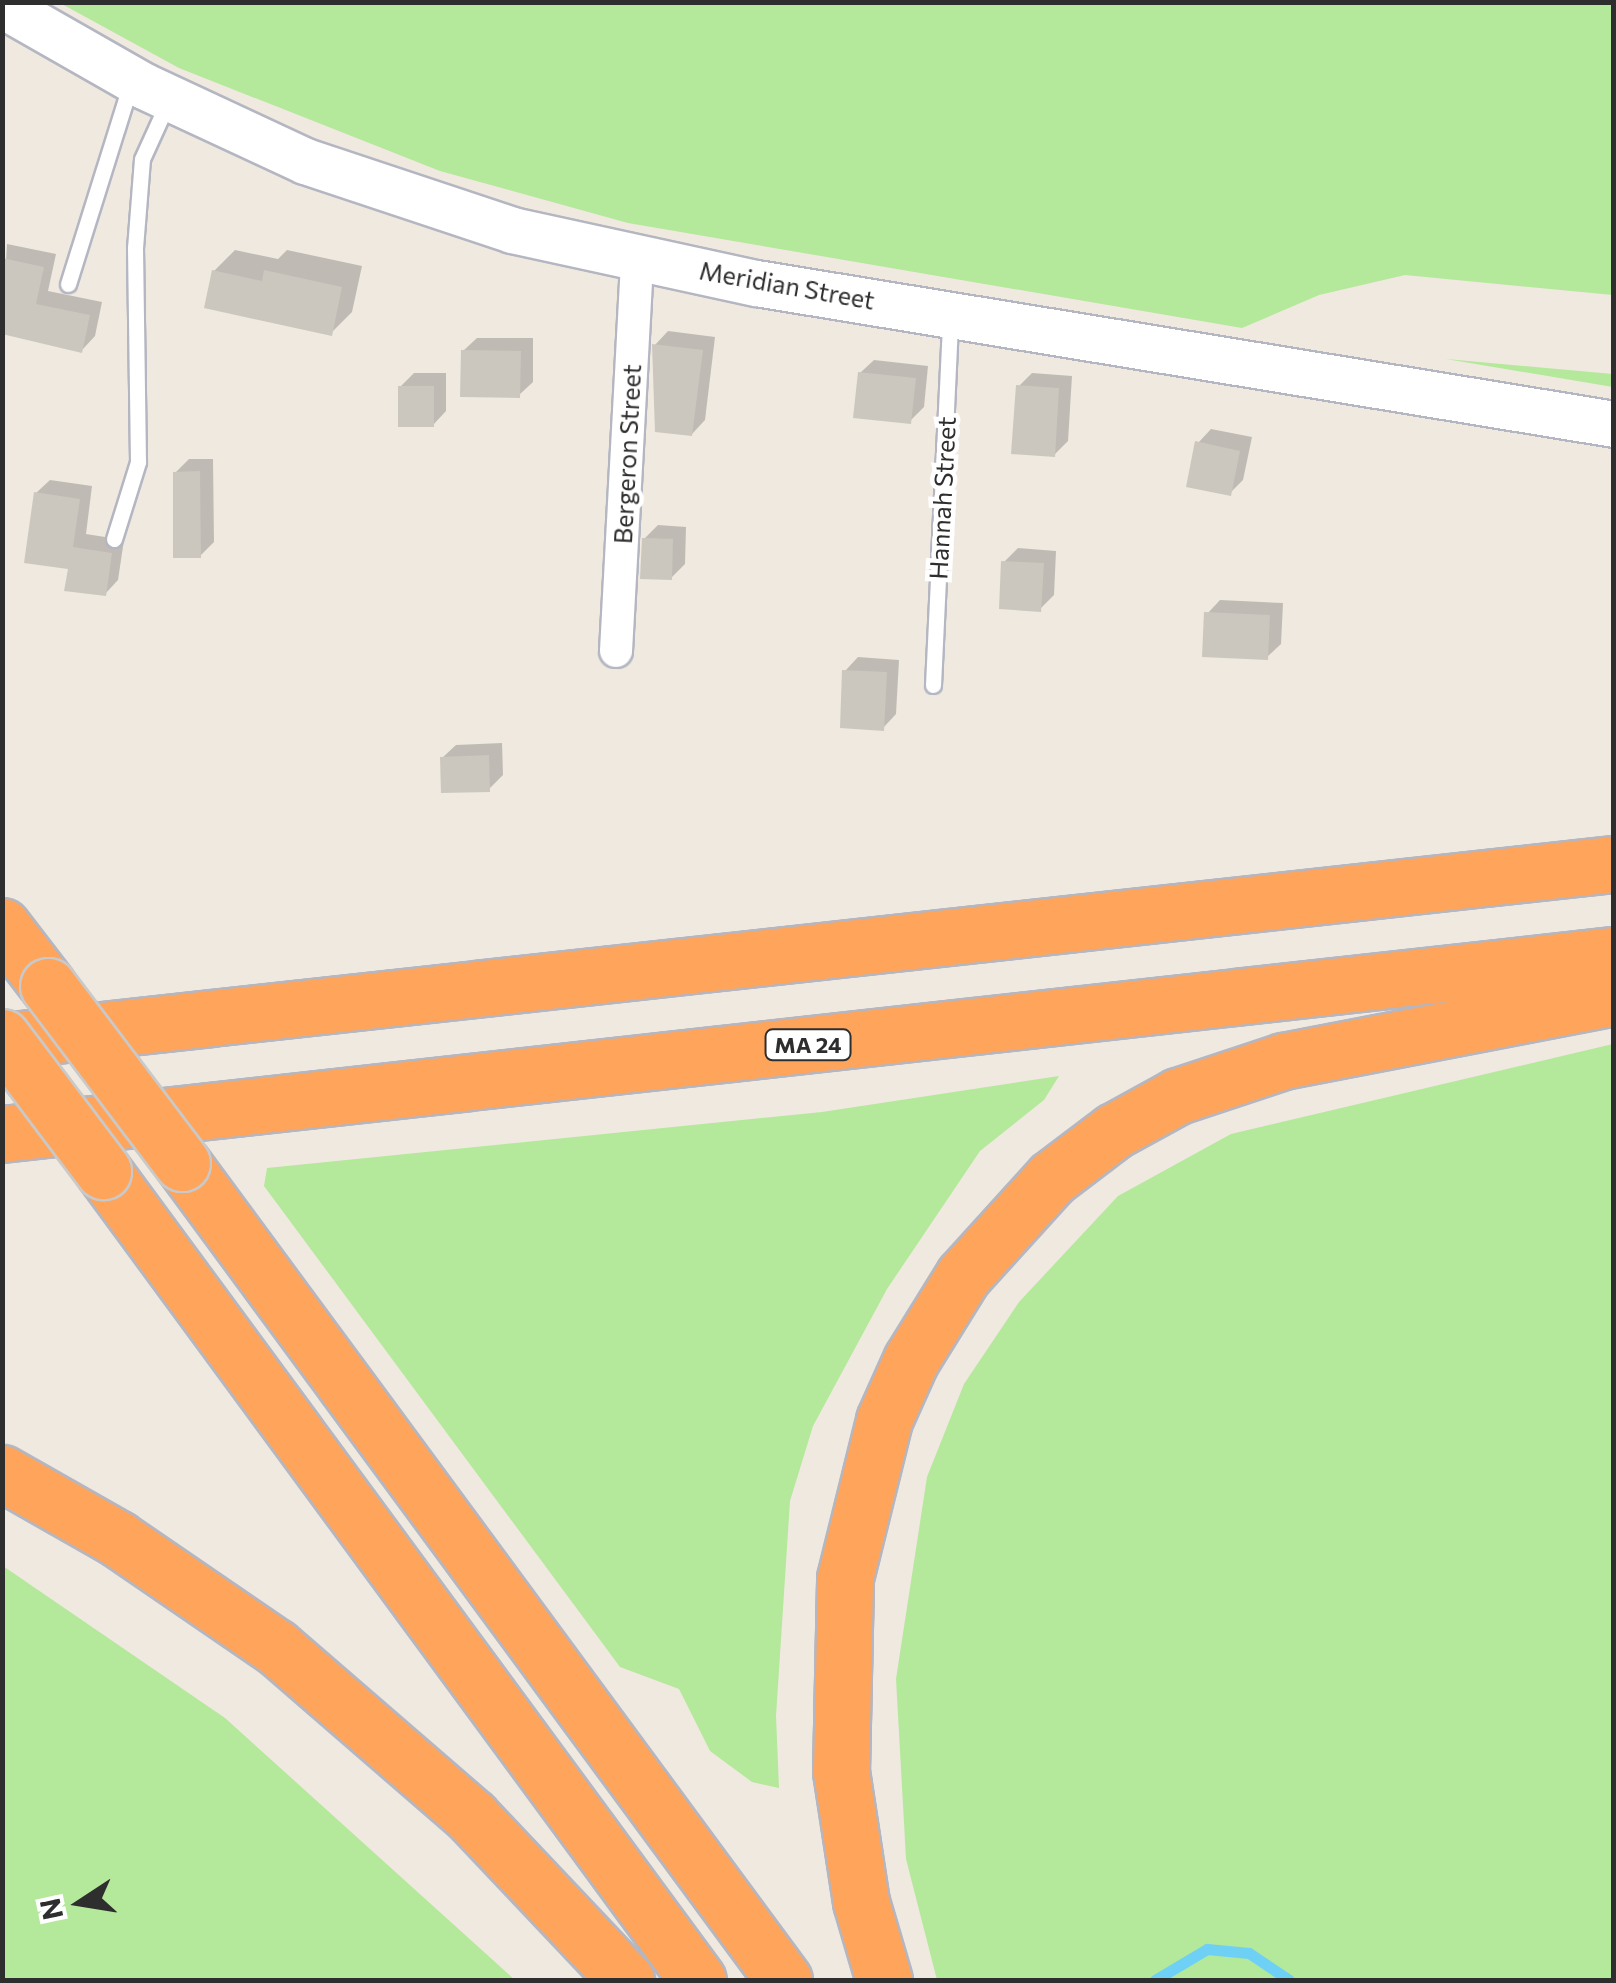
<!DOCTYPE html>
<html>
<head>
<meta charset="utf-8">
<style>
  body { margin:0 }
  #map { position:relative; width:1616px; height:1983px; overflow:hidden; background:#efe9e0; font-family:Commissioner,sans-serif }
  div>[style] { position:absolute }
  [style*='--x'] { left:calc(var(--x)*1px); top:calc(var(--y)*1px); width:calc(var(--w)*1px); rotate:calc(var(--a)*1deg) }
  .green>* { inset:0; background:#b4e89a }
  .shadow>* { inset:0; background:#0003 }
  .stream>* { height:11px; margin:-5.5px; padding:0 5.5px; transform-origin:5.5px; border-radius:5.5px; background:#6fd0f5 }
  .building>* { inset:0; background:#cbc7be }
  .roads { filter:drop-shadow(2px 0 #b4b6c1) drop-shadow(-2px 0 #b4b6c1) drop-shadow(0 2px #b4b6c1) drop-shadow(0 -2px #b4b6c1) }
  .lane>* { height:15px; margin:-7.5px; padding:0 7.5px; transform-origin:7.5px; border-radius:7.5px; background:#fff }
  .street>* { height:32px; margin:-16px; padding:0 16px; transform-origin:16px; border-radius:16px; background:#fff }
  .secondary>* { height:45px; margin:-22.5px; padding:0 22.5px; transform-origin:22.5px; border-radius:22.5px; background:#fff }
  .highway>* { height:55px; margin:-27.5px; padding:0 27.5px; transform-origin:27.5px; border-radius:27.5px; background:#ffa45b }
  .bridges { filter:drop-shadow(2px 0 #c9c9c9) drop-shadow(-2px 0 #c9c9c9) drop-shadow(0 2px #c9c9c9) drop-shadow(0 -2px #c9c9c9) }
  .highway-bridge>* { height:55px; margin:-27.5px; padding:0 27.5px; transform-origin:27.5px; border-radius:27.5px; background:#ffa45b }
  span { translate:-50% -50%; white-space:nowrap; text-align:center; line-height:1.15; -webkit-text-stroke:9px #fff; paint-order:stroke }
  .shield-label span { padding:2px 8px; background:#fff; border:2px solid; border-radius:8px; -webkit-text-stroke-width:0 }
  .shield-label { font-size:22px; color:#2e2e2e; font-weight:700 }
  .street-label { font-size:25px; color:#2e2e2e }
  .frame { position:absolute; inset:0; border:5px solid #2e2e2e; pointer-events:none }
  .north { position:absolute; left:30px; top:1853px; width:100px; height:100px; -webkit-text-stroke:8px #fff; paint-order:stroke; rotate:258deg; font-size:28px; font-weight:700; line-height:40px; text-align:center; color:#2e2e2e }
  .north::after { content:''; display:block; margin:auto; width:35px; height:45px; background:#2e2e2e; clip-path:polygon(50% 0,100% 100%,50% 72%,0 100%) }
</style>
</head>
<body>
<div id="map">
  <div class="green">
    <div style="clip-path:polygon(60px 3px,1613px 3px,1613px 295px,1405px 275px,1319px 295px,1242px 328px,628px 223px,440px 171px,179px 68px)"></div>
    <div style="clip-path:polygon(1446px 359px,1613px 374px,1613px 387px)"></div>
    <div style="clip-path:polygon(1613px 1044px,1613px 1980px,937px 1980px,906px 1859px,896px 1679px,927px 1477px,964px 1384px,1019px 1302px,1118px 1196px,1231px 1134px)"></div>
    <div style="clip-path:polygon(1059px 1076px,1044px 1100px,980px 1151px,887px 1289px,813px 1426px,790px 1501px,776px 1716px,779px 1788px,752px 1782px,710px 1751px,679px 1689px,620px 1667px,264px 1186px,267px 1168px,822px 1112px)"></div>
    <div style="clip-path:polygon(3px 1566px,225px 1718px,515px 1980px,3px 1980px)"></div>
  </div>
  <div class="shadow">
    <div style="clip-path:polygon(7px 244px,56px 254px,48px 291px,102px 302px,95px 336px,82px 350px,2px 332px)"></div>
    <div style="clip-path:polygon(235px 250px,278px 259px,287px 250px,362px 266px,352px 312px,331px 333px,214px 271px)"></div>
    <div style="clip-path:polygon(668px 331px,715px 337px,705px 420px,692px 434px,655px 345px)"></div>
    <div style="clip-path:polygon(477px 338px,533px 338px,533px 382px,519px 395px,463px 351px)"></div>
    <div style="clip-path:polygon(874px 360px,928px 366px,924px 407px,910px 421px,860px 373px)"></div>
    <div style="clip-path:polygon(414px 373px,446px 373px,446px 411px,433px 425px,400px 387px)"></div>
    <div style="clip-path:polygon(1032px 373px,1072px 376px,1068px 441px,1054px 455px,1019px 386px)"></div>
    <div style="clip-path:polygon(1211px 429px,1252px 437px,1243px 480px,1230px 493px,1198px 443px)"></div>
    <div style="clip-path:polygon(189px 459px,213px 459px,214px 542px,200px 556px,175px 473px)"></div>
    <div style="clip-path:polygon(50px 480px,92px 486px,86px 534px,124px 540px,118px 580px,105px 594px,70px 567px,36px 493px)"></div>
    <div style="clip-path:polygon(658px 525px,686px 527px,685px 564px,671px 578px,644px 539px)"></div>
    <div style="clip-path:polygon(1018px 548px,1056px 551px,1054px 595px,1040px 609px,1004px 562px)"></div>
    <div style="clip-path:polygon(1220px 600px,1283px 603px,1281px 644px,1267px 657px,1207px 614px)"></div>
    <div style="clip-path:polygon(858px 657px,899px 660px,896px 714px,883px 728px,845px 671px)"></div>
    <div style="clip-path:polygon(502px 743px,503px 775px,489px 789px,442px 758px,456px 745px)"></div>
  </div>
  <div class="stream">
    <div style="--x:1155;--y:1980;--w:61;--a:-30.8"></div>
    <div style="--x:1207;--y:1949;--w:42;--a:5.4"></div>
    <div style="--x:1249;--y:1953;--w:48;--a:34"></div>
  </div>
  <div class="building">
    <div style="clip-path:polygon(2px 258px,44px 267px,36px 304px,90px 315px,82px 353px,2px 334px)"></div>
    <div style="clip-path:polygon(212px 270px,262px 281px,264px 270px,342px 287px,332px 336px,204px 308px)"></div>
    <div style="clip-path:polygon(652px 344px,703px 350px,692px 436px,655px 432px)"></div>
    <div style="clip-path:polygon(461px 350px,521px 351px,520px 398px,460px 397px)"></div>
    <div style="clip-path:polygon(858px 372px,916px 378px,911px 424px,853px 418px)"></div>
    <div style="clip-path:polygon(1016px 385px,1059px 388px,1055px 457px,1011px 454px)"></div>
    <div style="clip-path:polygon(398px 386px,434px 386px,434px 427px,398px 427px)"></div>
    <div style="clip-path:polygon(1195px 441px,1240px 451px,1231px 496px,1186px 487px)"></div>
    <div style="clip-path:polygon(200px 471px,201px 558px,173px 558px,173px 472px)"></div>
    <div style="clip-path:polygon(34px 492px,80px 499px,73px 547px,112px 553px,106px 596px,64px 591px,68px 569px,24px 563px)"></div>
    <div style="clip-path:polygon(642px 538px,673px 539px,672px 580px,640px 579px)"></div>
    <div style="clip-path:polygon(1001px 561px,1044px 563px,1041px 612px,999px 609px)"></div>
    <div style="clip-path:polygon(1204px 612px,1270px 615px,1268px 660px,1202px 657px)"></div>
    <div style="clip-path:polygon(842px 670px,887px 672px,884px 731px,840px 728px)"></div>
    <div style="clip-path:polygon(489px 755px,490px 792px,441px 793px,440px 757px)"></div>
  </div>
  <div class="roads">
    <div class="lane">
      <div style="--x:68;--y:284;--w:211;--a:-72.6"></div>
      <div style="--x:114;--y:539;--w:81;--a:-72.7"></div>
      <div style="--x:138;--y:462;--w:214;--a:-90.8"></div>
      <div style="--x:135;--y:248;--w:89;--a:-85.5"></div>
      <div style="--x:142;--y:159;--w:63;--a:-65.5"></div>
      <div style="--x:933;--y:685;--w:365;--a:-87.3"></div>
    </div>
    <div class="street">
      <div style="--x:616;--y:651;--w:395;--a:-86.9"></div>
    </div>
    <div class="secondary">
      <div style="--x:2;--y:5;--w:163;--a:29.7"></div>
      <div style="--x:144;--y:86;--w:178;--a:25"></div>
      <div style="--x:305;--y:161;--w:218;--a:18.4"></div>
      <div style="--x:512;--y:230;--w:250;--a:12.3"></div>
      <div style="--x:756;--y:283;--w:870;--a:9.33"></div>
    </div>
    <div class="highway">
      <div style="--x:2;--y:926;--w:76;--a:52.5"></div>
      <div style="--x:2;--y:1041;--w:1622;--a:-6.27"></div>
      <div style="--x:2;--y:1134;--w:1622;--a:-6.34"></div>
      <div style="--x:182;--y:1163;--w:1015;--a:53.62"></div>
      <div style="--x:103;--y:1171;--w:1004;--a:53.67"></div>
      <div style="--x:2;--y:1473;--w:133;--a:29.6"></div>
      <div style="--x:118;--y:1539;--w:191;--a:34.4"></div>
      <div style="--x:276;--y:1647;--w:259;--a:40.9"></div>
      <div style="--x:472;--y:1817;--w:224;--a:46.6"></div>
      <div style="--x:884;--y:1980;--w:81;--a:-106.4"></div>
      <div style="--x:861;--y:1902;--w:132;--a:-98.7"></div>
      <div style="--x:841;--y:1772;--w:194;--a:-88.8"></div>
      <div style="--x:845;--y:1578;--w:163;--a:-76.1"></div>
      <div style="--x:884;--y:1420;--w:66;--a:-65.8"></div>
      <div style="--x:911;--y:1360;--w:99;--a:-58.2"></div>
      <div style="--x:963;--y:1276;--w:132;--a:-47.8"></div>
      <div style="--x:1052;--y:1178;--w:78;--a:-37.2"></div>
      <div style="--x:1114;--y:1131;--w:73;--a:-28.7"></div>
      <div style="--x:1178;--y:1096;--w:111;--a:-18.4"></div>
      <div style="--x:1283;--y:1061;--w:337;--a:-10.9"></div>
    </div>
  </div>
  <div class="bridges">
    <div class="highway-bridge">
      <div style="--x:48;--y:986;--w:222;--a:52.9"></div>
      <div style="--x:2;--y:1037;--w:168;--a:53"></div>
    </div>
  </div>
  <div class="shield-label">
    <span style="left:808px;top:1045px">MA 24</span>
  </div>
  <div class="street-label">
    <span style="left:787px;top:285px;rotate:10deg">Meridian Street</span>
    <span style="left:627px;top:454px;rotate:-87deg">Bergeron Street</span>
    <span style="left:942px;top:498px;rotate:-87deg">Hannah Street</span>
  </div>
  <div class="frame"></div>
  <div class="north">N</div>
</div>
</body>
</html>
